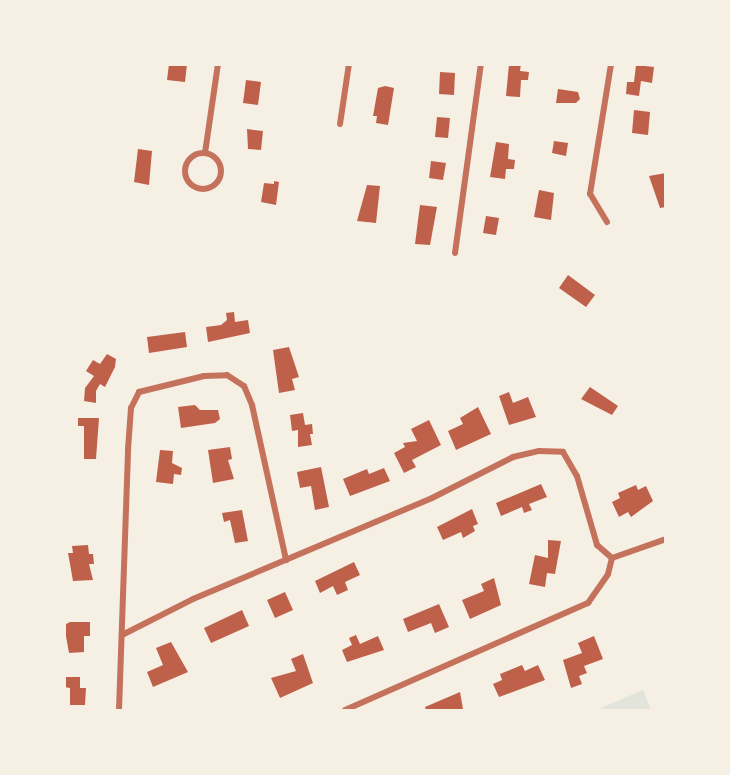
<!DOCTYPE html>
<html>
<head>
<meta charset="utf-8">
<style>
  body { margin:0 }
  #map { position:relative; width:730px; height:775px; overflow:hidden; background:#f6efe4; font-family:Poppins,sans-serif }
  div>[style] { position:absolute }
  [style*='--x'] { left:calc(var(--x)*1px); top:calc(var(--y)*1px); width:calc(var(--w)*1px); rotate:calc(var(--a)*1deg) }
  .green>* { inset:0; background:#e2e4dc }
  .building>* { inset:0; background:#bf614a }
  .minor>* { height:6px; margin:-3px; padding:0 3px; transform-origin:3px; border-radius:3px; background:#c5725c }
  .minor>.ring { margin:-3px; padding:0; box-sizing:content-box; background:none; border:6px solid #c5725c; border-radius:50% }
  span { translate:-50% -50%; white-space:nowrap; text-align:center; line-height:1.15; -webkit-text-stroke:4.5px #f6efe4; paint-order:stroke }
  .frame { position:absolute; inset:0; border:66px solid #f6efe4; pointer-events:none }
</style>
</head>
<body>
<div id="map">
  <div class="green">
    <div style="clip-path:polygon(643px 690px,651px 710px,596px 710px)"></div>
  </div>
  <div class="building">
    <div style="clip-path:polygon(169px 64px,187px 64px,185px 82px,167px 80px)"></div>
    <div style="clip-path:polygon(509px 64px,521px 64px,520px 71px,529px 72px,528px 80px,521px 80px,520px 97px,506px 96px)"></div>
    <div style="clip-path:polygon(636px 65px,654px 67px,652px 83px,641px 81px,639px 96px,626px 94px,627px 82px,634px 82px)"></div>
    <div style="clip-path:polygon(440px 72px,455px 73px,454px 95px,439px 94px)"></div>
    <div style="clip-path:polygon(246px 80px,261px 82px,258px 105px,243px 103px)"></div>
    <div style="clip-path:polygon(385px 86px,394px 88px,388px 125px,376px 123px,377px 116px,373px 116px,378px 88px)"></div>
    <div style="clip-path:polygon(558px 89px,578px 92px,580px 99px,576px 103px,556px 103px)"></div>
    <div style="clip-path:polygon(634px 110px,650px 112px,648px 135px,632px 133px)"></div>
    <div style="clip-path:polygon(437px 117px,450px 118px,448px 138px,435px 137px)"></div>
    <div style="clip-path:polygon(247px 129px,263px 131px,261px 150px,248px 149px)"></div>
    <div style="clip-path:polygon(554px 141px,568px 143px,566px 156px,552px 153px)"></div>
    <div style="clip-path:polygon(496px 142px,509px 144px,508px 159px,515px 160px,514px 169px,506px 169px,505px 179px,490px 177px)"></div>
    <div style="clip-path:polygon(138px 149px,152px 151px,149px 185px,134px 182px)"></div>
    <div style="clip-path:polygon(431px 161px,446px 163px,443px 180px,429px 178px)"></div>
    <div style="clip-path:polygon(666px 173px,666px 207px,660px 208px,649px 176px)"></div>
    <div style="clip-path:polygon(274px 181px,279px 182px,276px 205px,261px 202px,264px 183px,274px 184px)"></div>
    <div style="clip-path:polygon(367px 185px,380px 186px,376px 223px,357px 221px)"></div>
    <div style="clip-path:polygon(539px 190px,554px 193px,551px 220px,534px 217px)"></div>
    <div style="clip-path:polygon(420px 205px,437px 207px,430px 245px,415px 244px)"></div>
    <div style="clip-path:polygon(486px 216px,499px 218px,496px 235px,483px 233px)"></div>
    <div style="clip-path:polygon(568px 275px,595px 295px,586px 307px,559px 288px)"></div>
    <div style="clip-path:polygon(234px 312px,235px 322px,248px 320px,250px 333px,208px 342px,206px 327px,221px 325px,227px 320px,226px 313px)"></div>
    <div style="clip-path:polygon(185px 332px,187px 347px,149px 353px,147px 337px)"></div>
    <div style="clip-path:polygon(289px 347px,299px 377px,292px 379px,295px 390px,279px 393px,273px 350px)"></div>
    <div style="clip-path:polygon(107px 354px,116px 359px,115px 367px,105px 387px,100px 384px,96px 391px,96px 403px,84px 401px,85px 388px,94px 376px,86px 371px,93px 360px,100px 364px)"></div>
    <div style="clip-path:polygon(590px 387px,618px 406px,612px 415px,581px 399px)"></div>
    <div style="clip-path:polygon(509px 392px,513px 403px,528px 397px,536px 417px,509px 425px,499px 396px)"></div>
    <div style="clip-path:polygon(195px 405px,200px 410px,218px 410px,220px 419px,215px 423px,181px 428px,178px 407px)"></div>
    <div style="clip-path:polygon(478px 407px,491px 434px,456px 450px,448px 431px,463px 424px,460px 418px)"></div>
    <div style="clip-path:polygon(303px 413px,305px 425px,312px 424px,313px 434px,310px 434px,312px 445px,298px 447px,298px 430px,292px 431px,290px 415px)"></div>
    <div style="clip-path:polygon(78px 418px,99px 418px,96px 459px,84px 459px,84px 426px,78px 426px)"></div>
    <div style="clip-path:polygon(429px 420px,441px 445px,412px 460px,416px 467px,404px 473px,394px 453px,405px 447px,403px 443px,417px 441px,411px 429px)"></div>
    <div style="clip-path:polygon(230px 447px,232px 459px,228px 460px,234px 479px,213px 483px,208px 450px)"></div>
    <div style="clip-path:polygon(160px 450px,173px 451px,172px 463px,182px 468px,181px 475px,174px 474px,173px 484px,156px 482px)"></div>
    <div style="clip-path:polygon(321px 467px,329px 507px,315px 510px,311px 486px,300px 488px,297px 472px)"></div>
    <div style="clip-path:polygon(384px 468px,390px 481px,350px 496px,343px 479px,367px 469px,369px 474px)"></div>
    <div style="clip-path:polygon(541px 484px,547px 497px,529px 504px,532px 510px,524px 513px,522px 507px,501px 516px,496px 503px)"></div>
    <div style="clip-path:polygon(636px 485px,638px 490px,646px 486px,653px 501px,631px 517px,628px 512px,619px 517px,612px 502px,620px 498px,618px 493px)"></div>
    <div style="clip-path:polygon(472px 509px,478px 524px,473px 526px,475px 531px,463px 538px,461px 532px,443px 540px,437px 527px)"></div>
    <div style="clip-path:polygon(242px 510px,248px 541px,235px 543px,230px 520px,224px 522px,222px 513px)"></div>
    <div style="clip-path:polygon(548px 540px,561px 541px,555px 574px,547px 573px,545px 587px,529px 584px,535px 555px,548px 558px)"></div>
    <div style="clip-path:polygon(88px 545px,89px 554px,93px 554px,94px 564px,89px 564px,93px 580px,73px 581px,68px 553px,73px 553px,72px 546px)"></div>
    <div style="clip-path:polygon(354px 562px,360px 575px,345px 582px,348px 590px,337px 595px,333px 586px,320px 593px,315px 581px)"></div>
    <div style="clip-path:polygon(494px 578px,501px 605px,470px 619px,462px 600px,484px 591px,481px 584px)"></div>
    <div style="clip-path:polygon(285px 592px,293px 610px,275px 618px,267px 600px)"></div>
    <div style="clip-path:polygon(439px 604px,449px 627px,435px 633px,431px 623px,408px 632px,403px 619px)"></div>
    <div style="clip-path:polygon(242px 610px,249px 626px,211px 643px,204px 628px)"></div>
    <div style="clip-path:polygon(70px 622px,90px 622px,90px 636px,84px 636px,84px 652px,69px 653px,64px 625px)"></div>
    <div style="clip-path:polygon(356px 635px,360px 644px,378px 636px,384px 650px,347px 662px,342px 650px,352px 645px,349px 638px)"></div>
    <div style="clip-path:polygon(594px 636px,603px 659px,584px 666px,587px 673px,579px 676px,582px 684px,571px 688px,563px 660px,582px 653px,578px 643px)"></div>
    <div style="clip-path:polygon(171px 642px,188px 672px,153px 687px,147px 672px,163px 665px,156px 648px)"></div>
    <div style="clip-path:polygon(303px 654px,313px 683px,280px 698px,271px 678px,296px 671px,291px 659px)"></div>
    <div style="clip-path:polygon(522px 665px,525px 671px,538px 665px,545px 680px,499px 697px,493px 684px,502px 680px,500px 674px)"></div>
    <div style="clip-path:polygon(64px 677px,80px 677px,80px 688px,86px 688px,85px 705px,70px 705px,70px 688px,64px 687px)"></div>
    <div style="clip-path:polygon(460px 692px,463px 709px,426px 710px,425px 707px)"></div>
  </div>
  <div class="minor">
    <div style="--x:340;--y:124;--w:61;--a:-81.5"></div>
    <div class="ring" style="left:185px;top:153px;width:30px;height:30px"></div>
    <div style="--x:205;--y:153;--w:90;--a:-81.7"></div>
    <div style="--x:607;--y:222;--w:33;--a:-121"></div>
    <div style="--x:590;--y:194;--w:132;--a:-80.8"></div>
    <div style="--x:455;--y:253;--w:191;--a:-82.2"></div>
    <div style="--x:122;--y:635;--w:80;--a:-26.9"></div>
    <div style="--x:193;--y:599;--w:259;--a:-22.9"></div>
    <div style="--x:432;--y:498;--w:91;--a:-26.8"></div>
    <div style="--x:513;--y:457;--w:27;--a:-13"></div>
    <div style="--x:539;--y:451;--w:24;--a:2"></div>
    <div style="--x:563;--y:452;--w:28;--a:60"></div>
    <div style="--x:577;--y:476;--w:72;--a:73.8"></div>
    <div style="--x:597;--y:545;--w:20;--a:41"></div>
    <div style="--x:119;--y:710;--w:261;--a:-88"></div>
    <div style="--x:128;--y:449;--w:41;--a:-85.8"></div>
    <div style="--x:131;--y:408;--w:18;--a:-63"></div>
    <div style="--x:139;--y:392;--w:67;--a:-13.8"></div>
    <div style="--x:204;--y:376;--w:23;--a:-2"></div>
    <div style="--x:227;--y:375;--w:20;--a:33"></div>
    <div style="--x:244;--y:386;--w:21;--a:67"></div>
    <div style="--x:252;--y:405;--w:159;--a:77.6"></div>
    <div style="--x:345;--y:710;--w:266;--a:-23.8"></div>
    <div style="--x:588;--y:603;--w:35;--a:-55"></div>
    <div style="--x:608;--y:574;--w:16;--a:-76"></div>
    <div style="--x:612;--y:558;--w:57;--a:-19.4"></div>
  </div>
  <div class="frame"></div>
</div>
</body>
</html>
